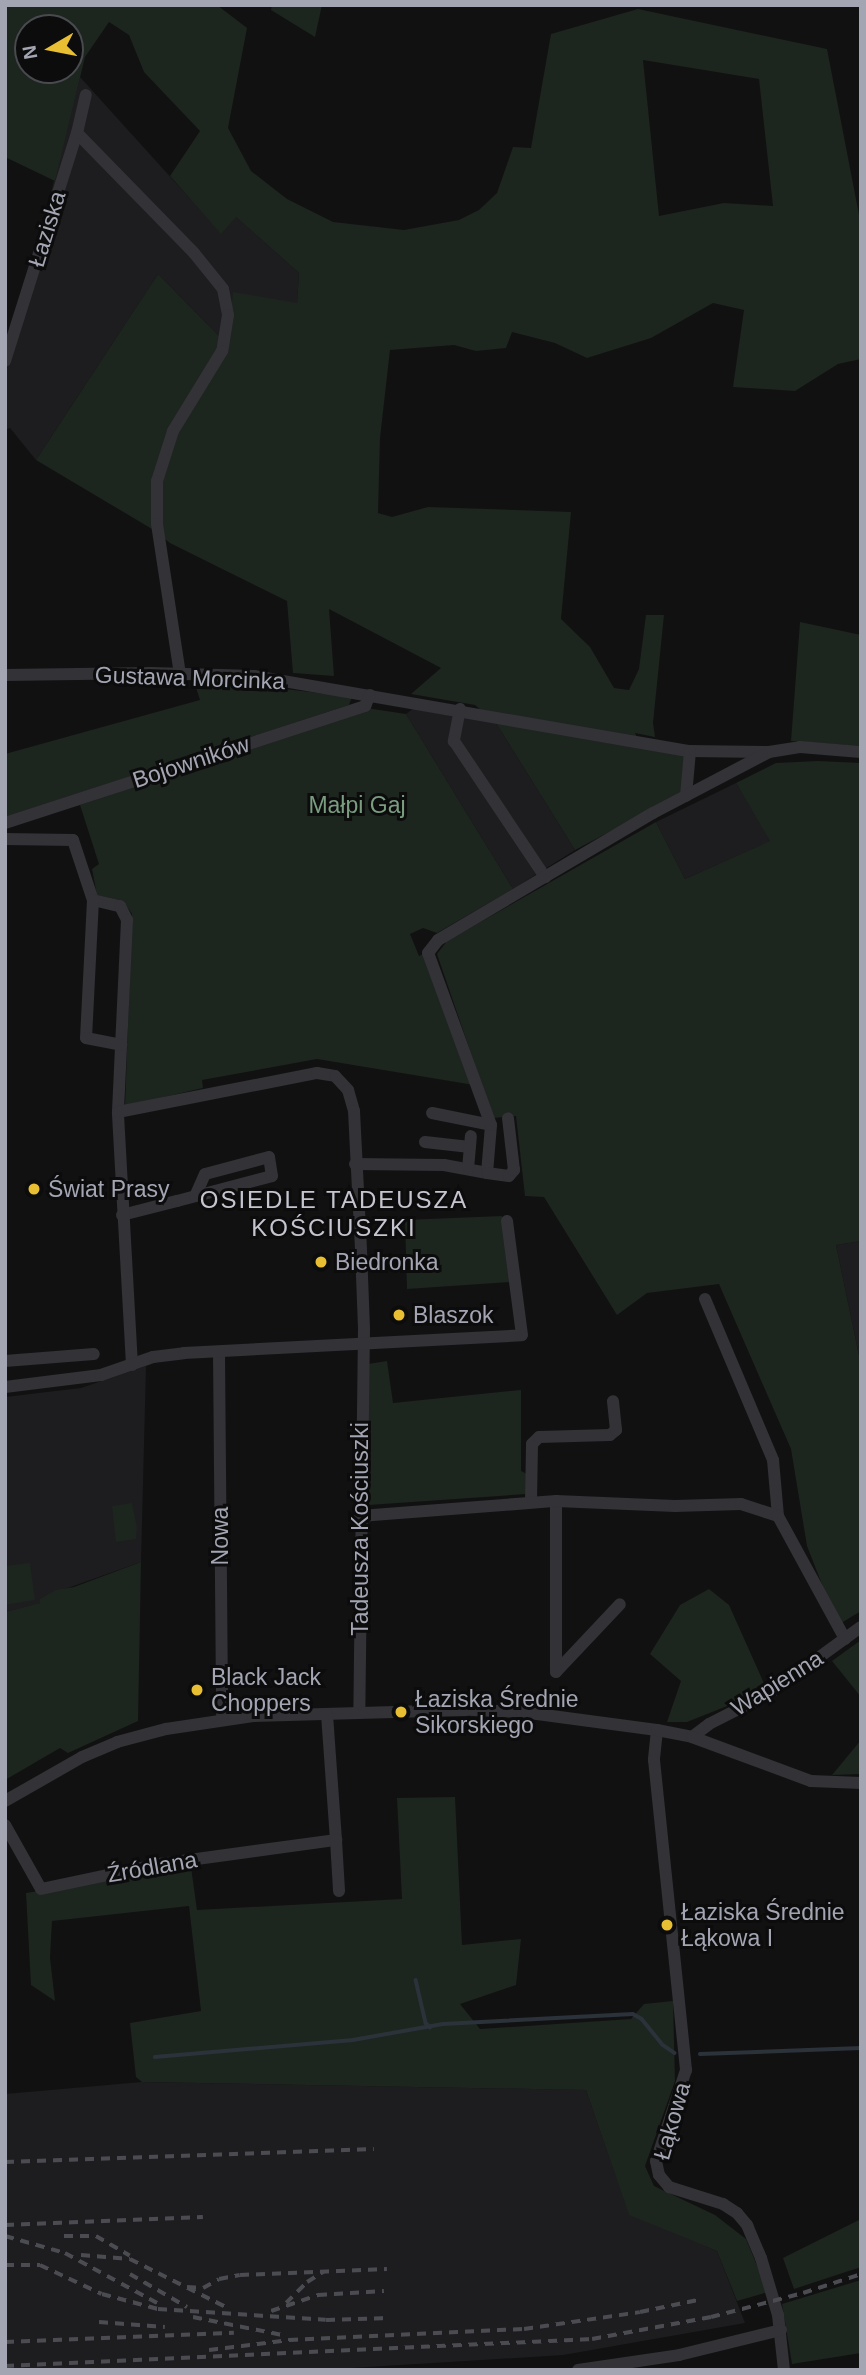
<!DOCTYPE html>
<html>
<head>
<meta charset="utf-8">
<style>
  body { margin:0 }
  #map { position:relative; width:866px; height:2375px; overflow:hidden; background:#111112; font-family:Helvetica,sans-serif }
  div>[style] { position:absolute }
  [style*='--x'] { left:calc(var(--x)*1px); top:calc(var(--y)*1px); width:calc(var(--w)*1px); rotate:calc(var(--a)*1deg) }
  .built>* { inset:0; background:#1d1d1f }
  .green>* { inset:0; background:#1d251f }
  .stream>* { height:3.5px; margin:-1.75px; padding:0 1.75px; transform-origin:1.75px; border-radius:1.75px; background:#2b323a }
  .minor>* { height:12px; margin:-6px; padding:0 6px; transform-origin:6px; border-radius:6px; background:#323237 }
  .rail>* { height:3.5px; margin-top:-1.75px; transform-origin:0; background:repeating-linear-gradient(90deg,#4b4c52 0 9px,transparent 0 16px) }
  .dots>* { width:19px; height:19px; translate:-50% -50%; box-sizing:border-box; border:4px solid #0c0c0d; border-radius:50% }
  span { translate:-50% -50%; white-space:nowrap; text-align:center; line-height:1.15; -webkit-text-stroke:6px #0c0c0d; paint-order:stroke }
  .street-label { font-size:23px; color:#a3a6b2 }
  .park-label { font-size:23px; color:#7a9d80 }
  .poi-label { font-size:23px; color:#a3a6b2 }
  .left { translate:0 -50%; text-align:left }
  .neighbourhood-label { font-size:24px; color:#c4c5cf; letter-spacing:2px }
  .frame { position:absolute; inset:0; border:7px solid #a3a6b2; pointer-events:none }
  .north { position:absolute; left:14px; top:14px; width:70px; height:70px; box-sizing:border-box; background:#0c0c0d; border:2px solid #484a4f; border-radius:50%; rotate:260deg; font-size:19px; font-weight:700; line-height:28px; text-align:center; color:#a3a6b2 }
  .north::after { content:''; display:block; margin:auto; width:24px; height:32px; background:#e8bf33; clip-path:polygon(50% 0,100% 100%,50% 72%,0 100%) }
</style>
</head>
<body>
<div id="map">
  <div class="built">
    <div style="clip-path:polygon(80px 77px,221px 233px,235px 216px,299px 273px,297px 303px,229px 346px,158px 274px,36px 460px,10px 428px,5px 430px,5px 376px)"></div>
    <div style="clip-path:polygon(414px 708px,496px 723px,575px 850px,513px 889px,406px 714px)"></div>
    <div style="clip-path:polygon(736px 783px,771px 841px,685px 879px,656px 822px)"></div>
    <div style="clip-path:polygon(861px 1241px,861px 1365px,836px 1245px)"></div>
    <div style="clip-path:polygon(146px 1366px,141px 1562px,59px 1591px,40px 1599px,41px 1603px,5px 1612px,5px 1397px,81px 1388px)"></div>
    <div style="clip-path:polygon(142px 2082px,586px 2090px,629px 2214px,717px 2251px,745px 2323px,563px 2355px,319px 2370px,5px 2370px,5px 2094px)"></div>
  </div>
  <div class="green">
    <div style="clip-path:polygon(evenodd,5px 5px,217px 5px,247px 28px,228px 128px,251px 171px,287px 199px,333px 222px,404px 230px,459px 220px,479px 210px,497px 193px,513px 147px,531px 148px,551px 34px,638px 9px,827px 49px,861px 225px,861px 359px,838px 364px,795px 391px,733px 387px,744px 310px,713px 303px,651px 338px,587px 358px,555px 343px,512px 332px,506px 348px,476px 351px,454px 345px,390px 350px,380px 438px,378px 513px,392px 517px,428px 507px,571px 512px,561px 619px,590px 647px,614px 688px,629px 690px,639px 669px,646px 615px,664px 615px,653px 723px,655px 737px,635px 733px,641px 747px,685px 753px,683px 793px,575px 850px,496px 723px,475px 705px,411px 694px,441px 668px,329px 609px,334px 676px,293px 673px,287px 601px,170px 543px,152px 529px,36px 460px,158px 274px,228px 345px,233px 292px,297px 303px,299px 273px,236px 217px,221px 234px,170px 176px,200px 131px,144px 72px,129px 35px,109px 22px,85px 57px,55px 181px,5px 157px,5px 5px,28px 28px,70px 28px,70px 70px,28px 70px,28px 28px,5px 5px,643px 60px,759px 79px,773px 206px,724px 203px,659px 216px,643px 60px)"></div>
    <div style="clip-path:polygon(272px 5px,322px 5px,315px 37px,271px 10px)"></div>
    <div style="clip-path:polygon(800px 622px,861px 635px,861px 746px,791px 741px)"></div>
    <div style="clip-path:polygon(193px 678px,352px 697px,349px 705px,5px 817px,5px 754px,200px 700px)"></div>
    <div style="clip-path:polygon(366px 708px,406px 714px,513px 889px,437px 933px,423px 928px,410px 934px,419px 956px,426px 953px,474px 1085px,317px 1059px,202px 1080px,203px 1088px,125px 1106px,132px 914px,123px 901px,97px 895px,92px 869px,99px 864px,80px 805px)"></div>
    <div style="clip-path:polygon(818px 761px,861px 763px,861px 1241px,836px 1245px,861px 1365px,861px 1611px,838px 1625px,807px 1546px,791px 1449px,719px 1284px,647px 1293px,617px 1315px,544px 1197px,525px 1196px,516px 1116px,493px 1118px,437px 954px,447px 941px,656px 822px,685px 879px,770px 841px,736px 783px,776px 763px)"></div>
    <div style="clip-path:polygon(502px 1216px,511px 1282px,407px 1289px,405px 1220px)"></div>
    <div style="clip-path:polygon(387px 1361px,393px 1403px,521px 1390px,521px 1471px,529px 1475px,527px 1494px,369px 1505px,368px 1364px)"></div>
    <div style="clip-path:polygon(132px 1503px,137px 1527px,136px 1539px,116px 1542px,112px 1506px)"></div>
    <div style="clip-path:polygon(141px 1562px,138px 1721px,68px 1753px,60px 1748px,5px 1780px,5px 1612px,40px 1603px,40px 1599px,56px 1590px,74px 1587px)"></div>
    <div style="clip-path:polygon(30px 1563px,35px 1600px,5px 1605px,5px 1566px)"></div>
    <div style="clip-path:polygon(709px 1589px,729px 1605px,767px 1690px,687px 1722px,667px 1722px,681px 1681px,650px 1654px,680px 1605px)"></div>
    <div style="clip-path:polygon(861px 1640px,861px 1697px,832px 1661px)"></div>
    <div style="clip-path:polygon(861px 1740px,861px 1774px,832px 1775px)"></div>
    <div style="clip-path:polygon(455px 1797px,462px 1945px,521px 1939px,516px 1985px,460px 2004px,480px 2029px,631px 2019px,644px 2004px,673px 2001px,675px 2081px,645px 2166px,654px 2186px,715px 2215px,746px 2239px,768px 2292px,737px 2301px,717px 2251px,629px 2215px,586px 2090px,142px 2082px,136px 2077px,130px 2023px,201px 2011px,189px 1906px,52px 1921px,50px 1958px,55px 2001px,31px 1985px,26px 1893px,191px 1867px,197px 1910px,402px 1899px,397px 1798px)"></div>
    <div style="clip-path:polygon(861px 2219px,861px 2267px,794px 2289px,783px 2258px)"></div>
    <div style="clip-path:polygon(861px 2280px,861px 2353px,792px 2364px,782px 2304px)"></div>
  </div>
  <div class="stream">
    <div style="--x:416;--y:1980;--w:44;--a:76.9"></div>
    <div style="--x:426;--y:2023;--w:6;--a:45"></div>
    <div style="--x:700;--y:2054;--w:161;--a:-2.1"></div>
    <div style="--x:155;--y:2057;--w:199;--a:-4.9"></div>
    <div style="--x:353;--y:2040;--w:91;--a:-10.1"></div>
    <div style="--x:443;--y:2024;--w:190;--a:-3"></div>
    <div style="--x:633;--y:2014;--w:10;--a:29"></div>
    <div style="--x:642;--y:2019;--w:33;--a:51"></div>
    <div style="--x:663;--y:2045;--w:14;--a:34"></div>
  </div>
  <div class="minor">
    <div style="--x:77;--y:133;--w:168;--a:45.7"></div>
    <div style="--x:194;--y:253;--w:46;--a:51.1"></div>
    <div style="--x:223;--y:289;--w:26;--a:79"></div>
    <div style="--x:228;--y:315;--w:36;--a:99"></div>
    <div style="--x:222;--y:351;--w:94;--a:121.5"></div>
    <div style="--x:173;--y:431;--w:52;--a:107.7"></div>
    <div style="--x:157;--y:481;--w:43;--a:90"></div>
    <div style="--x:157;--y:524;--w:152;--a:81.3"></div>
    <div style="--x:5;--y:361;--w:239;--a:-72.5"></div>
    <div style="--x:77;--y:133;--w:39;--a:-77"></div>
    <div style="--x:5;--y:675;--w:146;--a:-0.8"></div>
    <div style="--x:151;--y:673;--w:103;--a:1.7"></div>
    <div style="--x:254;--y:676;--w:442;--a:9.8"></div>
    <div style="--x:690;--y:751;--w:78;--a:0.7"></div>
    <div style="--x:460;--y:709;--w:33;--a:101"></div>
    <div style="--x:454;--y:741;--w:164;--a:56.2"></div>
    <div style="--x:686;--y:796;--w:45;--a:-84.9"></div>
    <div style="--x:5;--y:823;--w:379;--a:-18"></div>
    <div style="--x:365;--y:706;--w:12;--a:-66"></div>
    <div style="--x:5;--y:839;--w:68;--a:0.8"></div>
    <div style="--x:73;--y:840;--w:63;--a:71.6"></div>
    <div style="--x:93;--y:900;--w:28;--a:13"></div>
    <div style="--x:120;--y:906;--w:16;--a:63"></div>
    <div style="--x:127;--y:920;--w:192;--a:92.7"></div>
    <div style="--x:93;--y:900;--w:138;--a:92.9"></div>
    <div style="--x:86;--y:1038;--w:36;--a:11"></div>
    <div style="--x:432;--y:1113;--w:60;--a:11.5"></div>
    <div style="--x:425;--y:1142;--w:45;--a:6.3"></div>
    <div style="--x:355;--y:1164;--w:89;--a:0.6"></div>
    <div style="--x:444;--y:1165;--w:44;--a:10.5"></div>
    <div style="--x:487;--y:1173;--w:48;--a:-85.2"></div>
    <div style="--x:491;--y:1125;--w:183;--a:-110.1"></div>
    <div style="--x:428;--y:953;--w:16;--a:-52"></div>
    <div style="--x:438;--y:940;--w:250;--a:-30.6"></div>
    <div style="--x:653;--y:813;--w:131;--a:-27.7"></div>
    <div style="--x:769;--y:752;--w:31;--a:-9"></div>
    <div style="--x:800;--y:747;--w:61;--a:4.7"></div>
    <div style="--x:468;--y:1169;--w:33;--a:-85"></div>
    <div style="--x:487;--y:1173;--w:22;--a:8"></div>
    <div style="--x:509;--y:1176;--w:8;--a:-50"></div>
    <div style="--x:514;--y:1170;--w:52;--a:-96.6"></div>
    <div style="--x:122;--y:1215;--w:57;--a:-14.3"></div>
    <div style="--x:177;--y:1201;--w:98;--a:-14.7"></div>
    <div style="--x:272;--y:1176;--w:19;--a:-99"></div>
    <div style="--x:269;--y:1157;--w:66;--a:165.1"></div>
    <div style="--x:205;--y:1174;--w:24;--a:114"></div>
    <div style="--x:705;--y:1299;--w:175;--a:67.1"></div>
    <div style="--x:773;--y:1460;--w:56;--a:84.9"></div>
    <div style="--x:219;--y:1353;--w:366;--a:89.5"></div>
    <div style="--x:5;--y:1361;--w:89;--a:-4.5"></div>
    <div style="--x:132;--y:1365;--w:253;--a:-93.2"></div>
    <div style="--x:118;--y:1112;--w:203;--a:-11.1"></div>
    <div style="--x:317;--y:1073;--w:18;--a:9"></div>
    <div style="--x:335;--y:1076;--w:19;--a:47"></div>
    <div style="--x:348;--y:1090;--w:22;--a:74"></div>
    <div style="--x:354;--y:1111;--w:139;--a:87.1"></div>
    <div style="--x:361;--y:1250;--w:79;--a:87.8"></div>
    <div style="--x:364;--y:1329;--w:384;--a:90.7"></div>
    <div style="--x:5;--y:1387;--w:97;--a:-7.1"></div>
    <div style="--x:101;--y:1375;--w:55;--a:-19.1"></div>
    <div style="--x:153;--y:1357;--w:31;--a:-7"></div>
    <div style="--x:184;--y:1353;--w:338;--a:-3"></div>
    <div style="--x:522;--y:1335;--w:115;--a:-97.5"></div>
    <div style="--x:556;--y:1501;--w:171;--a:90"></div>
    <div style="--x:556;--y:1672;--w:93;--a:-46.7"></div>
    <div style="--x:531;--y:1502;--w:58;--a:-89"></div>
    <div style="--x:532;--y:1444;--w:10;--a:-45"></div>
    <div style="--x:539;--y:1437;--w:71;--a:-1.6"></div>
    <div style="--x:610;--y:1435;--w:8;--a:-40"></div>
    <div style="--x:616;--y:1430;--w:29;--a:-96"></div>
    <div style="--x:360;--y:1516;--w:197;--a:-4.4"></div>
    <div style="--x:556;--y:1501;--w:119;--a:2.4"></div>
    <div style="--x:675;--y:1506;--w:66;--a:-1.7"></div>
    <div style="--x:741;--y:1504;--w:39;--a:18"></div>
    <div style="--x:778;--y:1516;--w:140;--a:61.4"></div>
    <div style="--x:657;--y:1730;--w:30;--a:96"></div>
    <div style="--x:654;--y:1760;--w:312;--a:84.1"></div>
    <div style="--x:686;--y:2070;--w:96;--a:108.2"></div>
    <div style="--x:656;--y:2161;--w:14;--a:78"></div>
    <div style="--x:659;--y:2175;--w:16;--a:50"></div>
    <div style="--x:669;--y:2187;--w:57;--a:17.5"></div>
    <div style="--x:723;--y:2204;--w:17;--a:33"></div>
    <div style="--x:737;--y:2213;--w:16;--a:50"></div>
    <div style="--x:747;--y:2225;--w:36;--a:67"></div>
    <div style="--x:761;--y:2258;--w:59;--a:73.4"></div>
    <div style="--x:778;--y:2315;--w:55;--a:83.8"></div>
    <div style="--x:692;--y:1737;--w:21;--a:-37"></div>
    <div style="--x:709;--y:1724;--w:68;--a:-26.9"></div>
    <div style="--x:770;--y:1693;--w:112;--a:-36"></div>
    <div style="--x:5;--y:1801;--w:89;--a:-29.7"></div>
    <div style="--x:82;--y:1757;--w:38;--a:-23"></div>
    <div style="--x:117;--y:1742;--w:51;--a:-14.9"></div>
    <div style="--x:166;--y:1729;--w:88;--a:-8.5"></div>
    <div style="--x:253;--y:1716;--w:220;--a:-1.6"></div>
    <div style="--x:473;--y:1710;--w:49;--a:2.3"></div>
    <div style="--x:522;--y:1712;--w:136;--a:7.6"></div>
    <div style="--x:657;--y:1730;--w:36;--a:11"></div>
    <div style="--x:692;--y:1737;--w:127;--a:20.3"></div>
    <div style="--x:811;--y:1781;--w:50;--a:2.3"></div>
    <div style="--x:5;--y:1825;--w:73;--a:60.6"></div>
    <div style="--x:41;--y:1889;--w:122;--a:-11.9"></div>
    <div style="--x:160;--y:1864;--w:178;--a:-7.8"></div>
    <div style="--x:336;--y:1840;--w:126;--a:-94.1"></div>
    <div style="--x:336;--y:1840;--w:51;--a:86.6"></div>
    <div style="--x:578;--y:2370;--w:102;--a:-8.4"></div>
    <div style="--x:679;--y:2355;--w:105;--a:-13.8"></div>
  </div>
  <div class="rail">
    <div style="--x:5;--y:2162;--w:369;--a:-2"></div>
    <div style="--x:5;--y:2225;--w:198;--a:-2.3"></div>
    <div style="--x:5;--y:2236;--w:62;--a:15.8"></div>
    <div style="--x:65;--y:2253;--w:105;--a:28.5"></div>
    <div style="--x:64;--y:2236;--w:32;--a:0"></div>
    <div style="--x:96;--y:2236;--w:39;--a:30"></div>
    <div style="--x:81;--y:2255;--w:49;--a:4.7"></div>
    <div style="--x:130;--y:2259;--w:107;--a:26.6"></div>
    <div style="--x:5;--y:2265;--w:35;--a:0"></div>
    <div style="--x:40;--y:2265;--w:68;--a:25.1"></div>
    <div style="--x:102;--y:2294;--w:58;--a:15"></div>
    <div style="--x:158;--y:2309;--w:168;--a:3.7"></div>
    <div style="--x:326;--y:2320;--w:64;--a:-1.8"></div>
    <div style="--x:130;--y:2274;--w:66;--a:30.1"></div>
    <div style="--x:187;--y:2287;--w:16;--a:4"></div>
    <div style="--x:203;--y:2288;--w:18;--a:-29"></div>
    <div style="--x:219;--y:2279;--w:21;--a:-11"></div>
    <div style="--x:240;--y:2275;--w:147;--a:-2.3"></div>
    <div style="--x:286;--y:2303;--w:30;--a:-45"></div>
    <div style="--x:307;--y:2282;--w:19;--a:-32"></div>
    <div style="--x:271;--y:2311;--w:50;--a:-18.8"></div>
    <div style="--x:318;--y:2295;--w:66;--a:-3.5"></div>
    <div style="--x:193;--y:2317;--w:91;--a:11.4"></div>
    <div style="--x:99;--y:2322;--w:66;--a:4.3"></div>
    <div style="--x:5;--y:2342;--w:229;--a:-2.3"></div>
    <div style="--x:209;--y:2350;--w:81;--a:-7.1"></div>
    <div style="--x:289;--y:2340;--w:235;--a:-2.7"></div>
    <div style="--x:524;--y:2329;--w:117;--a:-8.3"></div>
    <div style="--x:640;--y:2312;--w:59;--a:-11.7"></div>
    <div style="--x:5;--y:2366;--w:588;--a:-2.63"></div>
    <div style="--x:592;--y:2339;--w:121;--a:-10.5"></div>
    <div style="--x:711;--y:2317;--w:95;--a:-14.6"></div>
    <div style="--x:803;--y:2293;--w:61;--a:-18.1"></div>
  </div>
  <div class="dots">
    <div style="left:34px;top:1189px;background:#e8bf33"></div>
    <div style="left:321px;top:1262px;background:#e8bf33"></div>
    <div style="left:399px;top:1315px;background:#e8bf33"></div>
    <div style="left:197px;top:1690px;background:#e8bf33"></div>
    <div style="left:401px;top:1712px;background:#e8bf33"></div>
    <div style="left:667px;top:1925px;background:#e8bf33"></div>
  </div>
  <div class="street-label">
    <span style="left:47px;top:229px;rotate:-73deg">Łaziska</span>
    <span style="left:190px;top:678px;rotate:2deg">Gustawa Morcinka</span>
    <span style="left:191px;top:762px;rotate:-18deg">Bojowników</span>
    <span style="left:360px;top:1529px;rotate:-90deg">Tadeusza Kościuszki</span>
    <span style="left:220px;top:1536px;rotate:-90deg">Nowa</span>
    <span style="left:777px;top:1683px;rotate:-32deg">Wapienna</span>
    <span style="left:152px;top:1867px;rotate:-10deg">Źródlana</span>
    <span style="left:672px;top:2121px;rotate:-74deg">Łąkowa</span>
  </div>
  <div class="park-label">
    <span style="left:357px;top:805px">Małpi Gaj</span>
  </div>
  <div class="poi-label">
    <span class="left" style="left:48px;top:1189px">Świat Prasy</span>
    <span class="left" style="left:335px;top:1262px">Biedronka</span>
    <span class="left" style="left:413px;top:1315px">Blaszok</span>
    <span class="left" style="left:211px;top:1690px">Black Jack<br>Choppers</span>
    <span class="left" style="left:415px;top:1712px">Łaziska Średnie<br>Sikorskiego</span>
    <span class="left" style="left:681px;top:1925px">Łaziska Średnie<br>Łąkowa I</span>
  </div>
  <div class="neighbourhood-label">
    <span style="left:334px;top:1214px">OSIEDLE TADEUSZA<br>KOŚCIUSZKI</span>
  </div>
  <div class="frame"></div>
  <div class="north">N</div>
</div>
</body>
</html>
